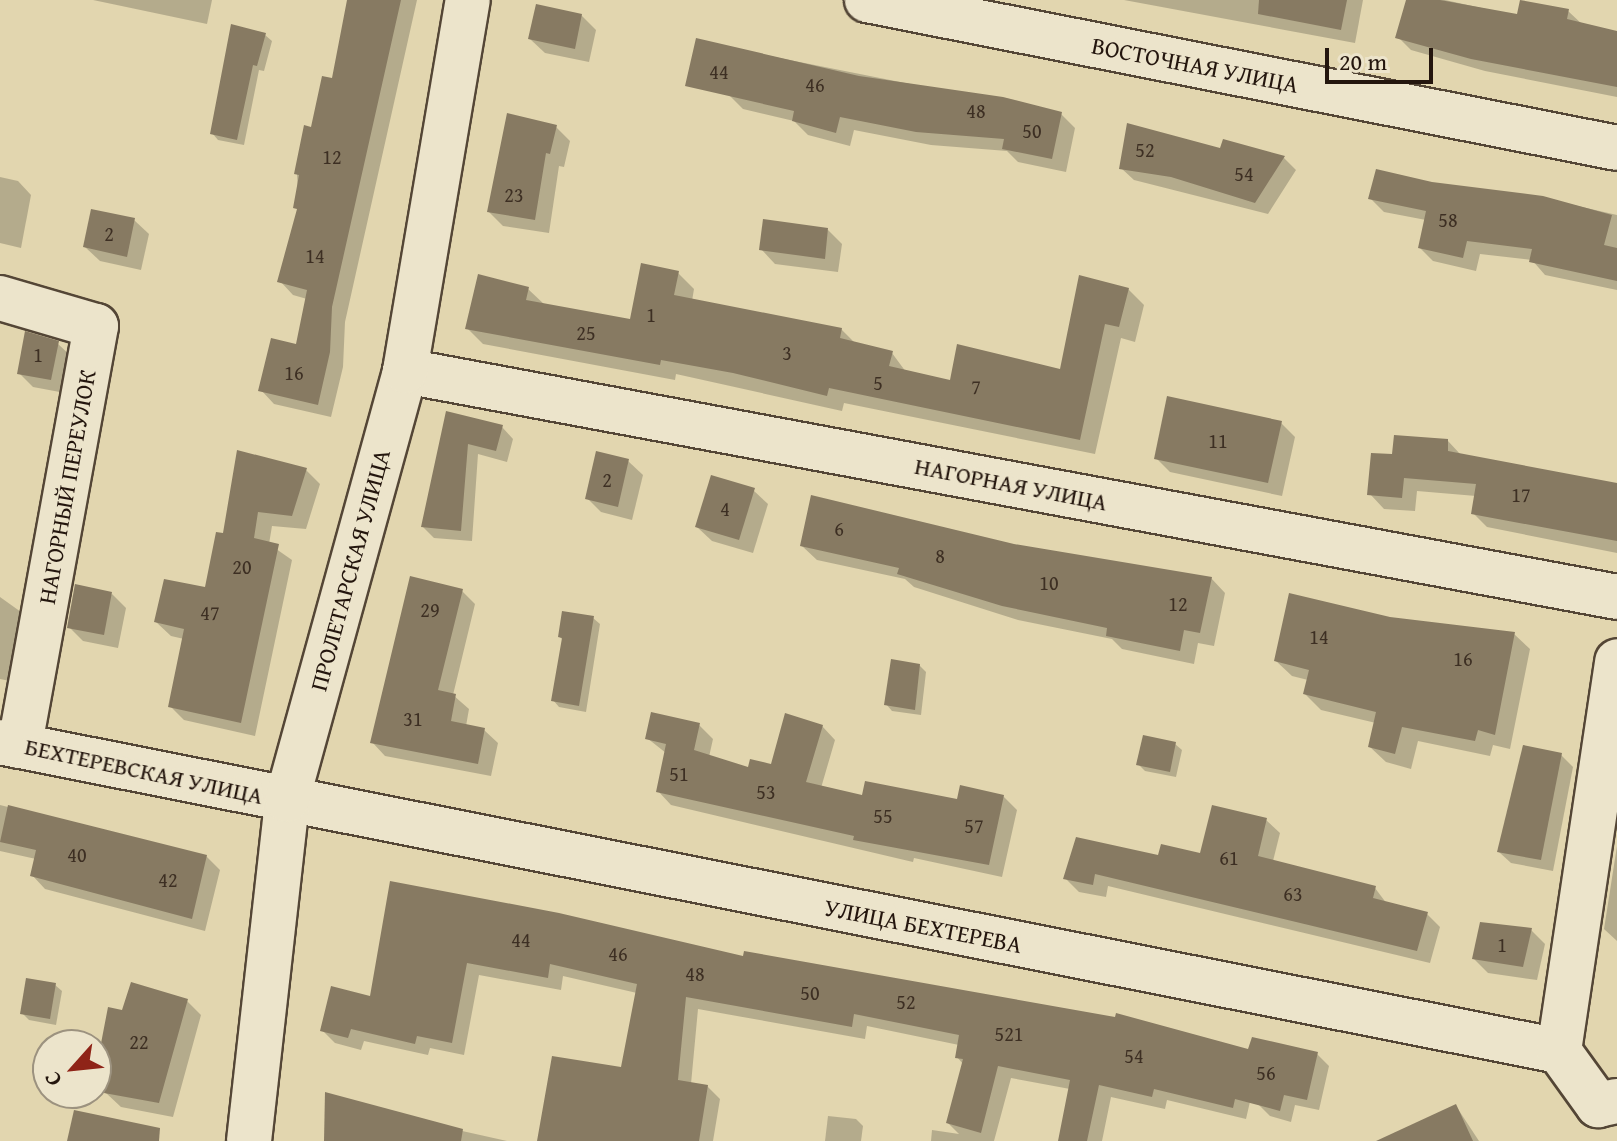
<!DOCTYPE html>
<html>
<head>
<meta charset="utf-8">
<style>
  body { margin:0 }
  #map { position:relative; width:1617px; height:1141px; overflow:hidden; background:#e2d6af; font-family:"Gentium Book Plus",serif }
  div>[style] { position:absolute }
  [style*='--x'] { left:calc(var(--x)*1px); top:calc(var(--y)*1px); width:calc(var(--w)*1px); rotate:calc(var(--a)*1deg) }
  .shadow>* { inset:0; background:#0003 }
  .building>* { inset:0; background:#877a62 }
  .roads { filter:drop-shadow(2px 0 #544636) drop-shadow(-2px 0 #544636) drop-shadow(0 2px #544636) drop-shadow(0 -2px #544636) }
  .minor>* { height:44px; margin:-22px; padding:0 22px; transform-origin:22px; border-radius:22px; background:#ece4cb }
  span { translate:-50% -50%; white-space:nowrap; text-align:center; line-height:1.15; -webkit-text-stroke:8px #ece4cb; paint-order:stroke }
  .number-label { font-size:20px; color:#3d2f23 }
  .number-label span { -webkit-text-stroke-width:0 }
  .street-label { font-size:24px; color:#24160e }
  .north { position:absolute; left:32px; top:1029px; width:80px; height:80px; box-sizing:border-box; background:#ece4cb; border:2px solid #9c927f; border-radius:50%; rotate:243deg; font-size:22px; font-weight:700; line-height:32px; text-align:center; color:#24160e }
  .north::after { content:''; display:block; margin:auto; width:28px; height:36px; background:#8f2418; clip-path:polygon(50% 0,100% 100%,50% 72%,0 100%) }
  .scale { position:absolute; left:1325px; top:48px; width:108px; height:36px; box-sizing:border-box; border:4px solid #24160e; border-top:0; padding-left:10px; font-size:24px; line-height:28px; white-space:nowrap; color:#24160e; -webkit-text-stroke:6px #ece4cb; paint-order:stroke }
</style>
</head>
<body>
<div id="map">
  <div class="shadow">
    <div style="clip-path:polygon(93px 0,212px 0,207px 24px)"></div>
    <div style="clip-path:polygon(349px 0,417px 0,345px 322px,343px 367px,331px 417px,274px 404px,261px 390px,298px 347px,307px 299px,293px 295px,280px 281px,299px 211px,297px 174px,334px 80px)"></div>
    <div style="clip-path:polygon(1124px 0,1363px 0,1355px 43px)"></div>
    <div style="clip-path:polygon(1408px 0,1445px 0,1518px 16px,1568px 11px,1583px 25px,1617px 33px,1617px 97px,1485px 71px,1411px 50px,1398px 37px)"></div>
    <div style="clip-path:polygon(581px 15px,596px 30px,589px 62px,545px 53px,530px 39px)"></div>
    <div style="clip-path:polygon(265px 35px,272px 41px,264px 71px,259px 70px,244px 145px,218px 140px,212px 133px)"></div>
    <div style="clip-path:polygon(740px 50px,1061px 114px,1075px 128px,1066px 172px,1018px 162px,1007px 151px,931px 145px,854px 130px,850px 146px,808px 135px,794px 121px,743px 109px,729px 95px)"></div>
    <div style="clip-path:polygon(556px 127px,570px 141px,564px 167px,559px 166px,549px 233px,503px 226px,489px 212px)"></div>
    <div style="clip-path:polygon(1224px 141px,1284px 158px,1296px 170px,1268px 214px,1134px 180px,1121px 168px,1222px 150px)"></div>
    <div style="clip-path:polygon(0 177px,18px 181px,31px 195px,21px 248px,0 243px)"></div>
    <div style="clip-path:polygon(1370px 198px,1543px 198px,1617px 215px,1617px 290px,1545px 275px,1532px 260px,1480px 254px,1476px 271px,1433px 261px,1420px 248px,1426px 220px,1384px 212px)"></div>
    <div style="clip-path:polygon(134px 220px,149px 234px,141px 270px,100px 261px,85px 247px)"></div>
    <div style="clip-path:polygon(828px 230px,842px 244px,838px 272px,775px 264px,761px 249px)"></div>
    <div style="clip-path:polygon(678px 273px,694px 289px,692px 301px,841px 329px,856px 344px,892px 353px,906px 372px,952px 383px,1062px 371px,1128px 289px,1144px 305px,1135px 342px,1121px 338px,1095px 454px,844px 403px,842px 411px,676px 374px,675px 380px,483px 344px,467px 328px,528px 289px,545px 305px,631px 321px)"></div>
    <div style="clip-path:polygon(57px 343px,72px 357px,65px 393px,33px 387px,19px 373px)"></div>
    <div style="clip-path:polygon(447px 413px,502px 427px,513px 439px,507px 462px,478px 454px,472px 541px,434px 538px,423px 527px)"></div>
    <div style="clip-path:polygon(1281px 423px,1295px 437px,1282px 496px,1170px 472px,1156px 458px)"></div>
    <div style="clip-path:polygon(1448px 441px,1461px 455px,1617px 484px,1617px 553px,1487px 527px,1473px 513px,1476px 496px,1417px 491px,1415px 511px,1384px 509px,1370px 494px,1394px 456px)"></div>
    <div style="clip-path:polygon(628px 461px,643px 475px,632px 520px,601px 512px,587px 498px)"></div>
    <div style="clip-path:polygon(306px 470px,320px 484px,306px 529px,272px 526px,269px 544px,292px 560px,255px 736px,184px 720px,170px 706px,184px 639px,171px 636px,156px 622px,206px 590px,225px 536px)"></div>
    <div style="clip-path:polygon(753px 490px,768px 504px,753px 553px,712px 541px,697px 527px)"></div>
    <div style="clip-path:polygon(802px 546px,1014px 546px,1211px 578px,1225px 593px,1214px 646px,1198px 643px,1194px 664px,1122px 649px,1112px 639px,1018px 620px,914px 587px,905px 579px,817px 560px)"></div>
    <div style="clip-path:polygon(462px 591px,475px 604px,453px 695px,469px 709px,466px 726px,484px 730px,498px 743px,491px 776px,385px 756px,372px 742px)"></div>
    <div style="clip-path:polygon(112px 594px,126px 608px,118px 648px,83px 641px,69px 627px)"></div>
    <div style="clip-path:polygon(0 597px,21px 612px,10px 681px,0 679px)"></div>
    <div style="clip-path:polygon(593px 618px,600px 624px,586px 712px,559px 707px,553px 700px,564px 641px,560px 637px)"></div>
    <div style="clip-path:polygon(1514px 634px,1530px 649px,1510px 749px,1493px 745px,1490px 756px,1418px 741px,1411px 769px,1386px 762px,1370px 747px,1376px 723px,1321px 710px,1305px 694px,1308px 680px,1292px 676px,1276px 661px)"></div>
    <div style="clip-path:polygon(919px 665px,926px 672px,921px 715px,892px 711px,886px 704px)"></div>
    <div style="clip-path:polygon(699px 725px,713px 739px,709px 757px,750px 769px,772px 766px,822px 726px,835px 740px,821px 788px,864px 797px,958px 801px,1003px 796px,1017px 810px,1002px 877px,914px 858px,913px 862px,671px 805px,658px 791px,666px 753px,647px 738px)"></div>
    <div style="clip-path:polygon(1175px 744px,1182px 750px,1176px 777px,1145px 771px,1138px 764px)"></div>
    <div style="clip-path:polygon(1561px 755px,1573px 767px,1553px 871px,1511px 863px,1499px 852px)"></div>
    <div style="clip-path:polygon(0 805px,206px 856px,220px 870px,205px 931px,45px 889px,32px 875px,36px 859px,0 851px)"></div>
    <div style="clip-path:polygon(1266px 820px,1280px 833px,1273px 861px,1375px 888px,1387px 904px,1427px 914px,1440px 927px,1430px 963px,1108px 886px,1106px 897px,1079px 892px,1066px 879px,1160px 858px,1202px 855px)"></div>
    <div style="clip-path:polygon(1617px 846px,1617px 941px,1604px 929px)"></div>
    <div style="clip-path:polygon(392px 883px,745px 959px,1246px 1051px,1317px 1054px,1329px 1066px,1319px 1110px,1295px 1105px,1291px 1122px,1270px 1116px,1258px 1104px,1255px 1080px,1246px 1119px,1167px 1100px,1165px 1109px,1111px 1097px,1102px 1141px,1060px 1141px,1070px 1089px,1011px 1078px,994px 1141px,931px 1141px,932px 1130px,959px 1134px,948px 1123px,963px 1064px,957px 1057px,959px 1045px,867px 1026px,865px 1039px,698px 1009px,691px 1084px,707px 1086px,720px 1099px,713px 1141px,539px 1141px,623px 1070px,637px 993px,563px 976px,561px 990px,479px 975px,464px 1055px,430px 1048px,428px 1055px,364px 1041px,361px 1050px,335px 1043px,322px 1030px,372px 998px)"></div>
    <div style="clip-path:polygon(1531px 930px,1545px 944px,1537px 980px,1488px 973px,1474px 959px)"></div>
    <div style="clip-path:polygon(55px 985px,62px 991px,56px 1025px,29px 1020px,22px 1013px)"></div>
    <div style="clip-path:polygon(187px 1001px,201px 1015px,173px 1117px,121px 1107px,106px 1093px,111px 1069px,100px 1058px,123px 1012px)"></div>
    <div style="clip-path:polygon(1456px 1106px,1479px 1141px,1405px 1141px)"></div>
    <div style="clip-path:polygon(386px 1114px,507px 1141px,326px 1141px)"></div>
    <div style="clip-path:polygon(828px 1116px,856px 1119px,863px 1126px,861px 1141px,825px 1141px)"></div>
  </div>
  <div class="building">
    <div style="clip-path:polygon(347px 0,401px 0,332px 307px,330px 352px,318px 405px,258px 391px,271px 338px,296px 344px,307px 290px,277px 282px,297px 209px,293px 208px,299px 175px,294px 174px,304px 125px,311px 127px,322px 76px,332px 78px)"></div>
    <div style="clip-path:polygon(1259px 0,1347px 0,1341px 30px,1258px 14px)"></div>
    <div style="clip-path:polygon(1406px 0,1440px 0,1517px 14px,1520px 0,1569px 9px,1567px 19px,1617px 31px,1617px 87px,1471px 59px,1395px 38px)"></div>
    <div style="clip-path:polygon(536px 4px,582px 14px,575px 49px,528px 39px)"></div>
    <div style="clip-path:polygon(231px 24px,266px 33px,257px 66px,253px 65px,237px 140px,210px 134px)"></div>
    <div style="clip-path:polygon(696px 38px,859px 76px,1003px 97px,1062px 112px,1052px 159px,1002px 149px,1004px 139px,916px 132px,840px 117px,836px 133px,792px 121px,794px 111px,685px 86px)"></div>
    <div style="clip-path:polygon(507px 113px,557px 125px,550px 154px,546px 153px,535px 220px,487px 212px)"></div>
    <div style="clip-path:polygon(1127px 123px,1220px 148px,1223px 139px,1285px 156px,1255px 203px,1171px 177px,1119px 169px)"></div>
    <div style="clip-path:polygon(1376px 169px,1432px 182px,1543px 196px,1612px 215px,1604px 245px,1617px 248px,1617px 281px,1529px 262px,1532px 249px,1467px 241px,1463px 258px,1418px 248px,1426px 211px,1368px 199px)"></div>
    <div style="clip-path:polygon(91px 209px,135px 218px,127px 257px,83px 247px)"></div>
    <div style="clip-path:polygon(763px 219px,828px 228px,825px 259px,759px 250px)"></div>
    <div style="clip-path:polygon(641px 263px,679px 271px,674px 295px,842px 328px,840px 338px,893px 351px,889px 366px,950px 380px,957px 344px,1060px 369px,1079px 275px,1129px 288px,1119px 327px,1105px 324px,1080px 440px,829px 388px,827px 396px,733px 373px,661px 360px,660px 365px,465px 329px,478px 274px,529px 287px,526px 300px,630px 319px)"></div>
    <div style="clip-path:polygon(25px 331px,59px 341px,51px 380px,17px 374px)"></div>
    <div style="clip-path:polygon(1167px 396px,1282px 421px,1268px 483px,1154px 459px)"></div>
    <div style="clip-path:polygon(446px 411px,503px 425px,496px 451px,468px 444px,461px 531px,421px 527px)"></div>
    <div style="clip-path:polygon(1394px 435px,1448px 439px,1448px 451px,1617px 483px,1617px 541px,1471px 514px,1476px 484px,1404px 478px,1402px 498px,1367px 495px,1371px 453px,1392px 454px)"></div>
    <div style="clip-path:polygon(237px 450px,307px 468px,292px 516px,258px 512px,254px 538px,279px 544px,241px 723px,168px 707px,184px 629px,154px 622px,164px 579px,205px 587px,216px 532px,223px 533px)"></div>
    <div style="clip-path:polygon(596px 451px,629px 459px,618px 507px,585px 499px)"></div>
    <div style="clip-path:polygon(711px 475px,755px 488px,739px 540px,695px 527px)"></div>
    <div style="clip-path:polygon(811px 495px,1014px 544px,1212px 577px,1200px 633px,1184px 630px,1180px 651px,1106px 636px,1107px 628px,1002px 606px,897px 574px,899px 568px,800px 546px)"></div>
    <div style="clip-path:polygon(410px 576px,463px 589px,438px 690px,456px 694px,451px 721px,485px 728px,478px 764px,370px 743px)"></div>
    <div style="clip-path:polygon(75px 584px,112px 592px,104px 635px,67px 628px)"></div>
    <div style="clip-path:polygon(1289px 593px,1390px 617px,1515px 632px,1495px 735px,1478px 730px,1475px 741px,1402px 727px,1395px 754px,1368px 747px,1376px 712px,1303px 694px,1309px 670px,1274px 661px)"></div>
    <div style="clip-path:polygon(562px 611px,594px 616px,579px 706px,551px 701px,562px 638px,558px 637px)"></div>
    <div style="clip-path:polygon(891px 659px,920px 664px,915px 710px,884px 705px)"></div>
    <div style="clip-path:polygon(651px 712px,700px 723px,694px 750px,748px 767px,750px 759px,771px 764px,785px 713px,823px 725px,806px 782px,862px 795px,865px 781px,957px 799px,960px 785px,1004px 795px,989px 865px,853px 840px,854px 836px,656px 792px,666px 744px,645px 739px)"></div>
    <div style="clip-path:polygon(1143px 735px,1176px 742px,1170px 772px,1136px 765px)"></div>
    <div style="clip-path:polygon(1523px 745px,1562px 753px,1541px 860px,1497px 852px)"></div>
    <div style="clip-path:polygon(8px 805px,207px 855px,192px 919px,30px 876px,36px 850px,0 842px)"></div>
    <div style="clip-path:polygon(1212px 805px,1267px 818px,1258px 856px,1376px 886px,1373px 898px,1428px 912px,1417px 951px,1095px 874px,1093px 885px,1063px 879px,1076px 837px,1158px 855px,1161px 844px,1200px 853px)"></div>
    <div style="clip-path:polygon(390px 881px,559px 913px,743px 956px,744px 951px,1115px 1017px,1116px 1013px,1248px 1049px,1252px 1037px,1318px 1052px,1307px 1100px,1284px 1095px,1280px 1111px,1235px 1099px,1233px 1108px,1154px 1089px,1152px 1097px,1099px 1085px,1087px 1141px,1058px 1141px,1070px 1080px,998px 1066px,981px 1133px,946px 1123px,963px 1059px,955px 1058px,959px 1035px,854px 1014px,852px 1027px,686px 997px,678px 1080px,708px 1085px,699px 1141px,537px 1141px,552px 1056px,621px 1067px,637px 984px,550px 964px,548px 978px,467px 963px,452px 1043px,417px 1036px,415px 1044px,351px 1029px,348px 1038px,320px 1031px,331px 986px,370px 996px)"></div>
    <div style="clip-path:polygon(1480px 922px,1532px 928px,1523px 967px,1472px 959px)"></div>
    <div style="clip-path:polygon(26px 978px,56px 983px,50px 1019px,20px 1014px)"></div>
    <div style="clip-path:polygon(131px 982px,188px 999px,159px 1103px,104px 1093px,110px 1061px,98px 1059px,108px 1007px,122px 1010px)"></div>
    <div style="clip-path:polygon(325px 1092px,463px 1129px,461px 1141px,324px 1141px)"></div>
    <div style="clip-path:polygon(1456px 1104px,1473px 1141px,1376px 1141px)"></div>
    <div style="clip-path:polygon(74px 1110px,160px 1128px,159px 1141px,67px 1141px)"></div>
  </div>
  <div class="roads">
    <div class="minor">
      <div style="--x:867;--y:0;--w:764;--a:11.16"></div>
      <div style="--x:0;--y:298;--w:100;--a:16.3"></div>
      <div style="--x:96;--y:326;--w:427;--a:100.3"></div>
      <div style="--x:405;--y:371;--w:1233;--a:10.56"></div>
      <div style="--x:0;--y:742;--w:1589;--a:11.21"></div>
      <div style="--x:1559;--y:1051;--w:394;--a:-81.5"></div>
      <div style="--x:1559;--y:1051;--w:67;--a:54.2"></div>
      <div style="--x:1598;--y:1105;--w:19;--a:-12"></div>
      <div style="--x:249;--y:1141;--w:343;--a:-83.6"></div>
      <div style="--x:287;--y:800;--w:445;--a:-74.6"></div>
      <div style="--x:405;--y:371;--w:376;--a:-80.4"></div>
    </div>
  </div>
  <div class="number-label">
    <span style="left:719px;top:71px">44</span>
    <span style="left:815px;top:84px">46</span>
    <span style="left:976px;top:110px">48</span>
    <span style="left:1032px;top:130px">50</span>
    <span style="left:1145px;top:149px">52</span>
    <span style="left:332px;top:156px">12</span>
    <span style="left:1244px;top:173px">54</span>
    <span style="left:514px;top:194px">23</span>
    <span style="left:1448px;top:219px">58</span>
    <span style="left:109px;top:233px">2</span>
    <span style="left:315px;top:255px">14</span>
    <span style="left:651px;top:314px">1</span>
    <span style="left:586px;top:332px">25</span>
    <span style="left:787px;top:352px">3</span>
    <span style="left:38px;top:354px">1</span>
    <span style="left:294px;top:372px">16</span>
    <span style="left:878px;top:382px">5</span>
    <span style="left:976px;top:386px">7</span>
    <span style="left:1218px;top:440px">11</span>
    <span style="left:607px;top:479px">2</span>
    <span style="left:1521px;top:494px">17</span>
    <span style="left:725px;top:508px">4</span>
    <span style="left:839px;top:528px">6</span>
    <span style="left:940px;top:555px">8</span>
    <span style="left:242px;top:566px">20</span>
    <span style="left:1049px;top:582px">10</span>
    <span style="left:1178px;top:603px">12</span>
    <span style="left:430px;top:609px">29</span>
    <span style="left:210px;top:612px">47</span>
    <span style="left:1319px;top:636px">14</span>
    <span style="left:1463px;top:658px">16</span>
    <span style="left:413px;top:718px">31</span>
    <span style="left:679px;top:773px">51</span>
    <span style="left:766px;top:791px">53</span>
    <span style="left:883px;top:815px">55</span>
    <span style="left:974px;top:825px">57</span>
    <span style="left:77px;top:854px">40</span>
    <span style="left:1229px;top:857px">61</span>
    <span style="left:168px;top:879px">42</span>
    <span style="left:1293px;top:893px">63</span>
    <span style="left:521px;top:939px">44</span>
    <span style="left:1502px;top:944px">1</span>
    <span style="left:618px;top:953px">46</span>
    <span style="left:695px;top:973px">48</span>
    <span style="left:810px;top:992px">50</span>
    <span style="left:906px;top:1001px">52</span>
    <span style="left:1009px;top:1033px">521</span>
    <span style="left:139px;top:1041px">22</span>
    <span style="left:1134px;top:1055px">54</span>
    <span style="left:1266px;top:1072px">56</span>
  </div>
  <div class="street-label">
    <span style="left:1195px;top:65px;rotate:11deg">ВОСТОЧНАЯ УЛИЦА</span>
    <span style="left:1011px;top:484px;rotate:11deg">НАГОРНАЯ УЛИЦА</span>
    <span style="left:67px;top:487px;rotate:-80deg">НАГОРНЫЙ ПЕРЕУЛОК</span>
    <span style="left:350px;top:570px;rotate:-75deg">ПРОЛЕТАРСКАЯ УЛИЦА</span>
    <span style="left:144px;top:771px;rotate:12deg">БЕХТЕРЕВСКАЯ УЛИЦА</span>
    <span style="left:923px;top:926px;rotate:11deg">УЛИЦА БЕХТЕРЕВА</span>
  </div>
  <div class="north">С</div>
  <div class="scale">20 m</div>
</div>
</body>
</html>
